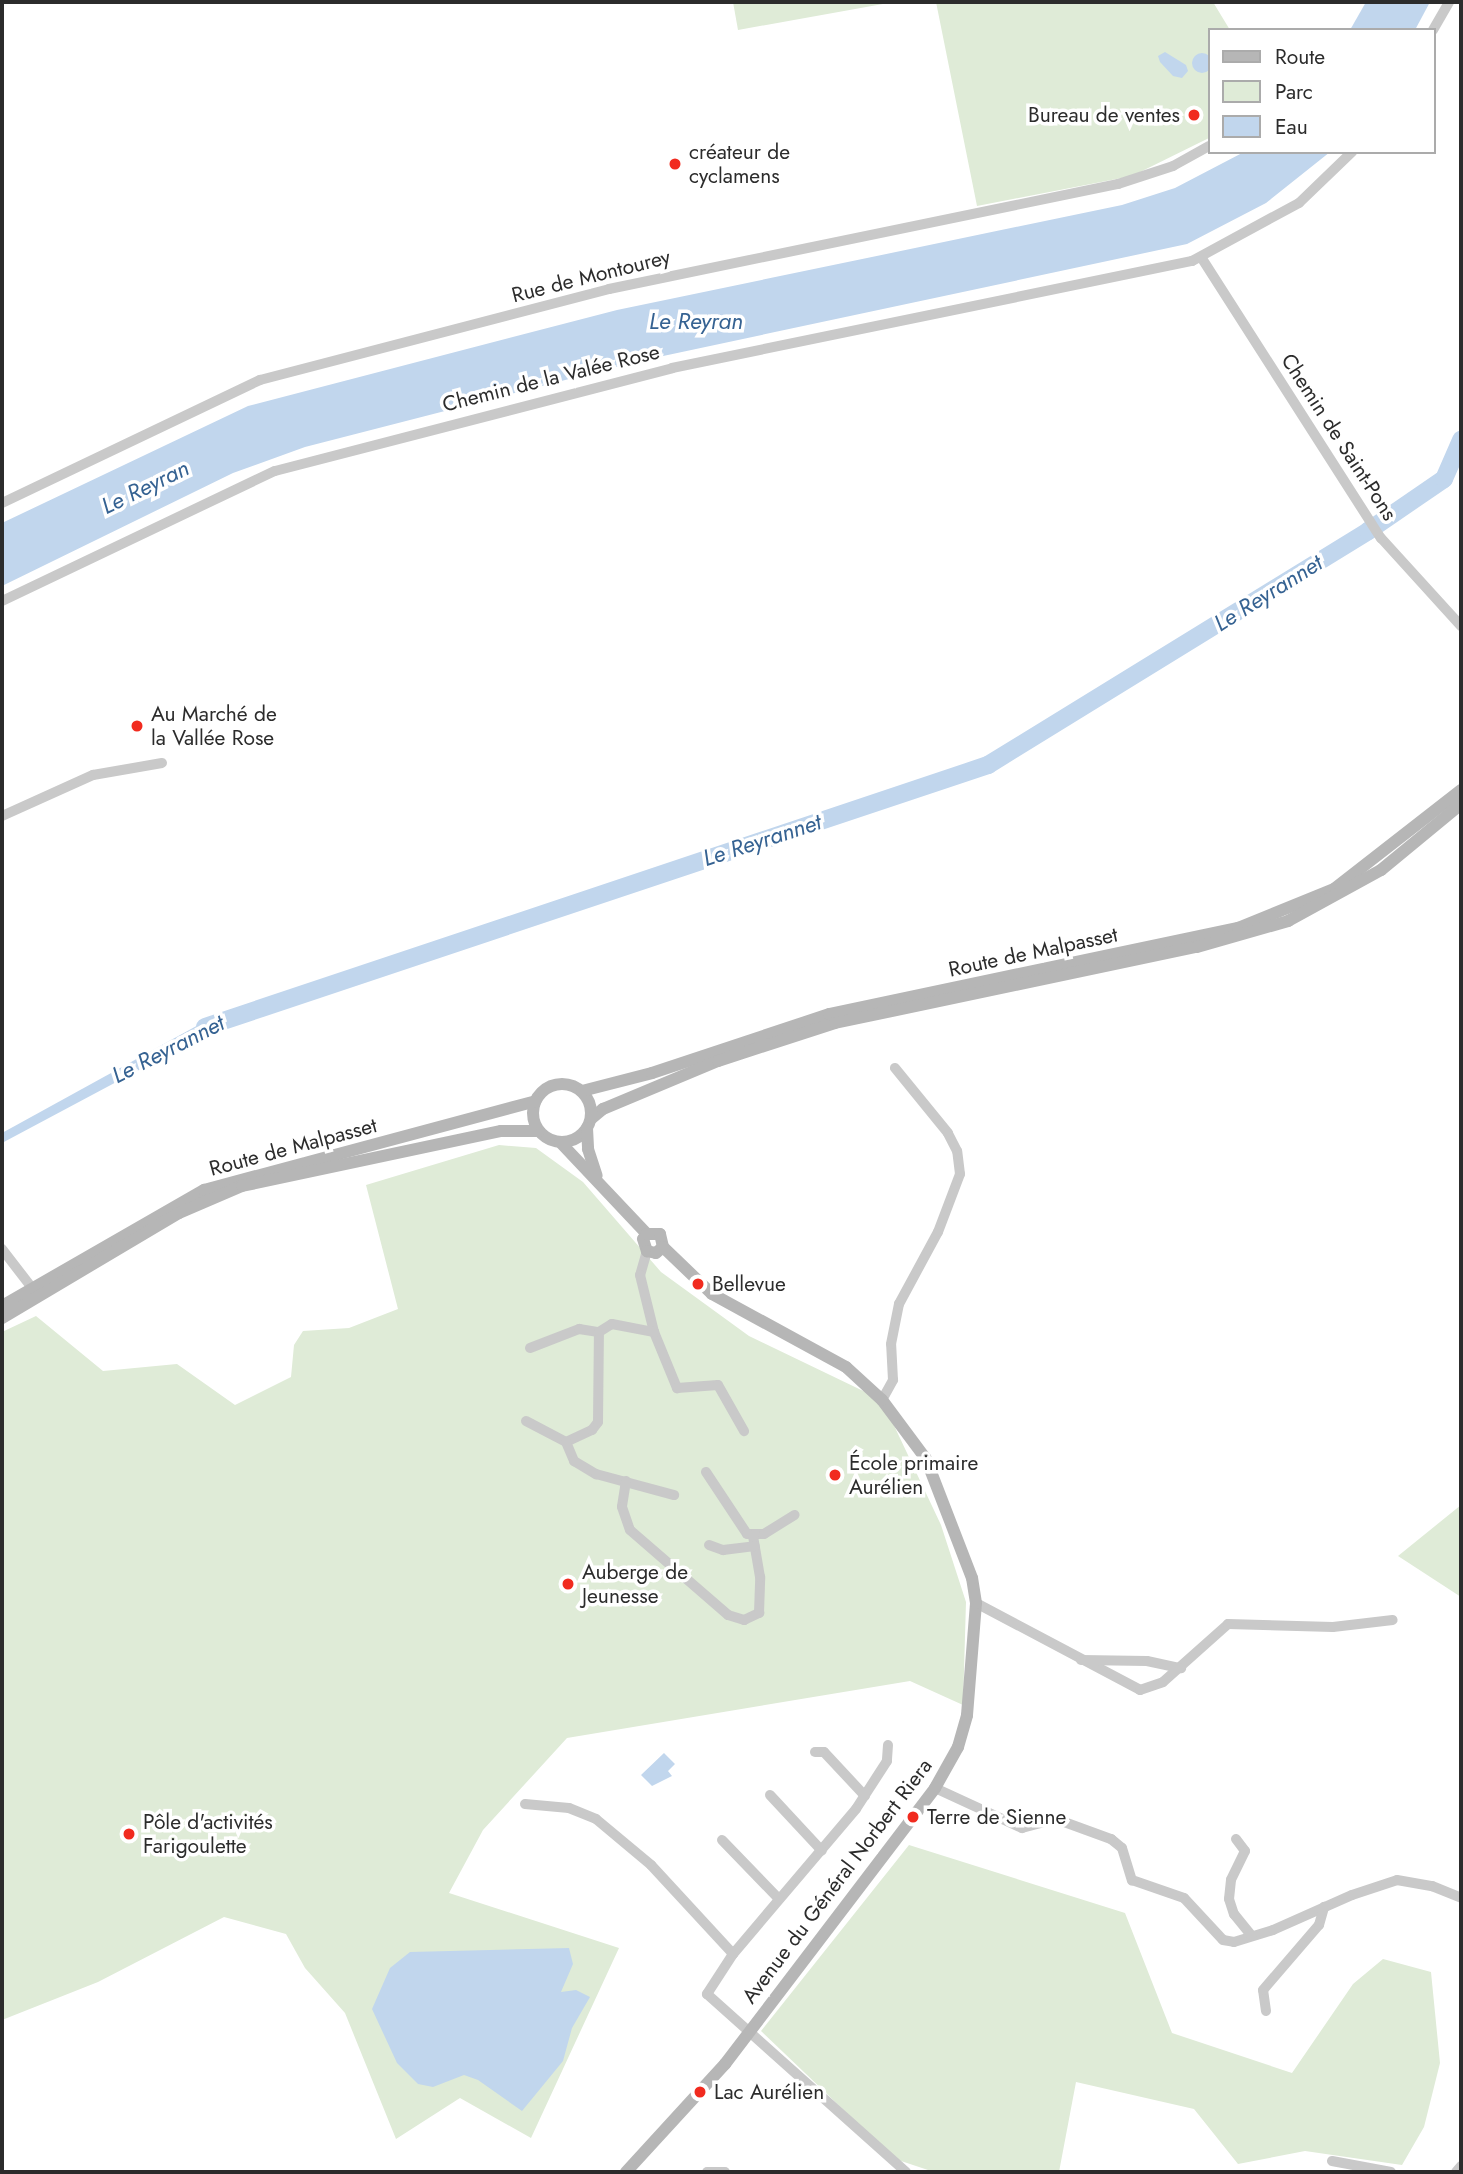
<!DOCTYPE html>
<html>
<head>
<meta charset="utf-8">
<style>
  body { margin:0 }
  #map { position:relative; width:1463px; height:2174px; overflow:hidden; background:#fff; font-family:Jost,sans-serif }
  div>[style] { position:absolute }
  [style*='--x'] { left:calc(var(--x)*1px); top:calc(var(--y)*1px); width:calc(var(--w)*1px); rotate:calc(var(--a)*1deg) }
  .green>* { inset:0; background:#dfebd7 }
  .water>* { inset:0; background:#c1d6ed }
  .round { border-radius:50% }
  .river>* { height:18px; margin:-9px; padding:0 9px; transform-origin:9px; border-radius:9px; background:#c1d6ed }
  .street>* { height:10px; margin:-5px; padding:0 5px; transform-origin:5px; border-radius:5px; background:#c9c9c9 }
  .secondary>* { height:12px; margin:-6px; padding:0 6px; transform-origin:6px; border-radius:6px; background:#b6b6b6 }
  .secondary>.ring { margin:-6px; padding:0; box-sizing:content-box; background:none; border:12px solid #b6b6b6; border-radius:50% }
  .dots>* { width:19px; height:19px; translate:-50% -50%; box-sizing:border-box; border:4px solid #fff; border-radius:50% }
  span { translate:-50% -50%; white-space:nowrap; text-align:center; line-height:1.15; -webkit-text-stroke:7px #fff; paint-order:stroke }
  .poi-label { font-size:21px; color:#2c2c2c }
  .right { translate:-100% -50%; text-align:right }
  .left { translate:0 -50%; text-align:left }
  .street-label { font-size:21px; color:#2c2c2c }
  .water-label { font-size:23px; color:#356292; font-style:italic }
  .frame { position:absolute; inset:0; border:4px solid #2c2c2c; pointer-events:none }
  .legend { position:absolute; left:1208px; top:28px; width:228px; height:126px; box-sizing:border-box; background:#fff; border:2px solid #ababab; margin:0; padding:9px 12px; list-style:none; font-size:21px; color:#2c2c2c }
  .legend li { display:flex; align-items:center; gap:14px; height:35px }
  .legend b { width:35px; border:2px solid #ababab }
</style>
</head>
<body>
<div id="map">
  <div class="green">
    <div style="clip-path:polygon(733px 2px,894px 2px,738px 30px)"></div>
    <div style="clip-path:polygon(936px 2px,1213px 2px,1230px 30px,1209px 30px,1209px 138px,1132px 176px,977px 206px)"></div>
    <div style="clip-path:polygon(499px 1145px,536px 1148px,583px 1182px,661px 1272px,749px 1336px,882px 1400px,941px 1525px,966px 1602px,963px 1705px,910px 1681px,567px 1738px,483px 1830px,449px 1893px,619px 1948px,531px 2138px,460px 2098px,396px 2139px,345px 2013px,305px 1968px,286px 1934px,224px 1917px,98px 1982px,2px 2020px,2px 1332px,36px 1316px,103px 1371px,177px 1364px,235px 1405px,291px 1377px,294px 1345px,303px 1331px,349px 1328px,398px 1309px,366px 1185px)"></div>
    <div style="clip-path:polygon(1461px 1505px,1461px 1597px,1398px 1556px)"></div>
    <div style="clip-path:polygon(909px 1845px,1125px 1913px,1172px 2033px,1292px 2073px,1353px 1984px,1383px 1959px,1431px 1972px,1440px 2063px,1424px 2127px,1402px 2165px,1305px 2151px,1238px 2164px,1194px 2109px,1076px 2082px,1059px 2172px,934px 2172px,895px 2159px,761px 2031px)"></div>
  </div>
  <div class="water">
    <div style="clip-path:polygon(1366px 2px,1430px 2px,1415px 30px,1350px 30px)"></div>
    <div style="clip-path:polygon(1165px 52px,1186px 65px,1188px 71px,1182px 78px,1173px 76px,1160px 62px,1158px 56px)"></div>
    <div class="round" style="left:1192px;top:53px;width:20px;height:20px"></div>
    <div style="clip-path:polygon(1244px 152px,1330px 152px,1266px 203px,1187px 244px,635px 362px,305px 447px,233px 473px,2px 586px,2px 523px,248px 406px,617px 310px,1122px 205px,1175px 188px)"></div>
    <div style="clip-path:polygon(225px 1017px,227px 1023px,2px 1143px,2px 1133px,211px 1018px)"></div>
    <div style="clip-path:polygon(664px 1753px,675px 1764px,668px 1771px,672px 1776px,652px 1786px,641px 1775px)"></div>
    <div style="clip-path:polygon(569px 1948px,573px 1964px,561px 1992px,576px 1990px,590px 1997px,572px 2028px,563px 2061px,522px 2111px,478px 2080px,464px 2075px,433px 2087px,418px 2084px,397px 2063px,372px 2009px,390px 1968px,410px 1952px)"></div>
  </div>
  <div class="river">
    <div style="--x:205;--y:1027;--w:826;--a:-18.5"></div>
    <div style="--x:988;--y:765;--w:446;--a:-31.6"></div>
    <div style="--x:1368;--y:531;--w:92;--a:-34.4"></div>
    <div style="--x:1444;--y:479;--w:43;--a:-66.4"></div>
  </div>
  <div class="street">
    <div style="--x:1433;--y:30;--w:32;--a:-60"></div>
    <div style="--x:1201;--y:257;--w:334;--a:57.4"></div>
    <div style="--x:1381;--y:538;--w:119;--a:47.7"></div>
    <div style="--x:2;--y:503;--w:286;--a:-25.5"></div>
    <div style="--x:260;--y:380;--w:361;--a:-14.6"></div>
    <div style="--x:609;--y:289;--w:520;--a:-11.66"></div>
    <div style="--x:1118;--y:184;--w:58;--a:-18.1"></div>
    <div style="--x:1173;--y:166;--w:41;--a:-29.1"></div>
    <div style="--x:2;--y:601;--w:302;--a:-25.5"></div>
    <div style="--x:275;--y:471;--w:410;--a:-14.5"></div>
    <div style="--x:672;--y:368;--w:531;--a:-11.63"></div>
    <div style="--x:1192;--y:261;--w:122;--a:-28.5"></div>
    <div style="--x:1299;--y:203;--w:74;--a:-43.9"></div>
    <div style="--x:2;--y:816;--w:100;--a:-24.3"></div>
    <div style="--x:93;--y:775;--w:70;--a:-9.9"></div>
    <div style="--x:2;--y:1249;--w:49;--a:52.4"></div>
    <div style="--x:647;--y:1251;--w:25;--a:106"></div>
    <div style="--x:640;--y:1275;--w:59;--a:76.2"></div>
    <div style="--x:654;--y:1332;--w:61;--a:67.7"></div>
    <div style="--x:677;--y:1388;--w:41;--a:-4.2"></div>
    <div style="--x:718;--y:1385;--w:53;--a:60.5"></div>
    <div style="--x:530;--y:1348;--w:53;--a:-21.2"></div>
    <div style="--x:579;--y:1329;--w:20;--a:9"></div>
    <div style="--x:882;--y:1400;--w:23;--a:-61"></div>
    <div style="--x:893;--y:1380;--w:36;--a:-93"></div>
    <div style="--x:891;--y:1344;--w:41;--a:-78.7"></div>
    <div style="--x:899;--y:1304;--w:82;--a:-61.6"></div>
    <div style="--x:938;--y:1232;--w:62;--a:-69.2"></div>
    <div style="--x:960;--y:1174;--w:23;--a:-97"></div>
    <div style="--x:957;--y:1151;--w:20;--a:-117"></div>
    <div style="--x:948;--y:1133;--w:84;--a:-129.2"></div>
    <div style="--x:526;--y:1421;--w:45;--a:27.7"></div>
    <div style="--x:566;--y:1442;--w:29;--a:-25"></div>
    <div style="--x:592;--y:1430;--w:10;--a:-53"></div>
    <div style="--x:598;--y:1422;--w:90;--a:-89.4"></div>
    <div style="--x:599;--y:1332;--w:15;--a:-32"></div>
    <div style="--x:612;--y:1324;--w:43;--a:10.8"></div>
    <div style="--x:566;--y:1442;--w:21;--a:67"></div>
    <div style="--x:574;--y:1461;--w:26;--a:31"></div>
    <div style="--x:596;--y:1474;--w:81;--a:15.1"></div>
    <div style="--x:706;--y:1472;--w:74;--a:56.5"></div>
    <div style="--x:747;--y:1534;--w:17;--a:0"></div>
    <div style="--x:764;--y:1534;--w:36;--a:-32"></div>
    <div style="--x:626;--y:1481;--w:26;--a:99"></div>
    <div style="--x:622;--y:1507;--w:24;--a:71"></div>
    <div style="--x:630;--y:1530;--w:130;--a:40.9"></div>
    <div style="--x:728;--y:1615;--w:17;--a:17"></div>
    <div style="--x:744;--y:1620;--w:17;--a:-25"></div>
    <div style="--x:759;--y:1613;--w:36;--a:-88"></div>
    <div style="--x:760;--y:1577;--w:42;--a:-99.7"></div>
    <div style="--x:709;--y:1545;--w:15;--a:20"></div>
    <div style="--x:723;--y:1550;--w:32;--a:-7"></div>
    <div style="--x:976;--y:1603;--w:186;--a:27.9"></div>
    <div style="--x:1140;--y:1690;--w:24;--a:-19"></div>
    <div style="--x:1163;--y:1682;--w:87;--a:-41.7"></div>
    <div style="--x:1228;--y:1624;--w:105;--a:1.6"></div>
    <div style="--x:1333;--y:1627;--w:60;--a:-6.7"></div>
    <div style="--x:1081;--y:1660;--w:66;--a:0.9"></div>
    <div style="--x:1147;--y:1661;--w:35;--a:12"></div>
    <div style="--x:888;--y:1745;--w:16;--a:94"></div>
    <div style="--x:887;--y:1761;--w:57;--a:122.9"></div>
    <div style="--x:856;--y:1809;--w:190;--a:130.3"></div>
    <div style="--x:733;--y:1954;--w:48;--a:123"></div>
    <div style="--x:707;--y:1994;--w:267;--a:41.8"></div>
    <div style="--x:815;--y:1752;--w:9;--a:0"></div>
    <div style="--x:824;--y:1752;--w:60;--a:47"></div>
    <div style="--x:935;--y:1788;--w:96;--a:24.7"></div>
    <div style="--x:1022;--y:1828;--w:35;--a:-15"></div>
    <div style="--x:1056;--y:1819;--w:59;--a:20"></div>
    <div style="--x:1111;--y:1839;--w:14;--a:39"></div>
    <div style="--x:1122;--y:1848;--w:34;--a:73"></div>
    <div style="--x:1132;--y:1880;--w:55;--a:19.1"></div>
    <div style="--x:1184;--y:1898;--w:57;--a:47.1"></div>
    <div style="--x:1223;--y:1940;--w:11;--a:10"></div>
    <div style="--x:1234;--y:1942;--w:41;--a:-17.1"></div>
    <div style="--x:1273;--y:1930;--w:86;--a:-23.9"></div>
    <div style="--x:1352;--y:1895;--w:47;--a:-18.4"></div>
    <div style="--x:1397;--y:1880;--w:36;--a:10"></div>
    <div style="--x:1432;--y:1886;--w:31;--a:22"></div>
    <div style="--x:770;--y:1795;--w:76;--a:47.1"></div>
    <div style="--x:525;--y:1804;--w:44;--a:5.2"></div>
    <div style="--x:569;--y:1808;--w:29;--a:22"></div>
    <div style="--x:596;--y:1819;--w:72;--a:39.9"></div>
    <div style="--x:651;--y:1865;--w:121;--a:47.3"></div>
    <div style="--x:1236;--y:1839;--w:15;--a:53"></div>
    <div style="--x:1245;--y:1851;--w:32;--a:116"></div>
    <div style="--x:1231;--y:1880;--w:19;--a:96"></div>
    <div style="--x:1229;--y:1899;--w:16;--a:72"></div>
    <div style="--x:1234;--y:1914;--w:28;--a:51"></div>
    <div style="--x:722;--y:1840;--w:82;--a:46"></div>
    <div style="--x:1266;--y:2011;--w:21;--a:-98"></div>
    <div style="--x:1263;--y:1990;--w:86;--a:-49.3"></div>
    <div style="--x:1319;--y:1925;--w:19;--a:-74"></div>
    <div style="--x:1332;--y:2161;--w:60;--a:10.6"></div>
    <div style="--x:707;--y:2172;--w:18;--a:0"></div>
    <div style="--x:1456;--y:2172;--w:8;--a:-50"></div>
  </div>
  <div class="secondary">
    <div class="ring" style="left:533px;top:1084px;width:46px;height:46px"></div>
    <div style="--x:582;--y:1091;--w:72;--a:-14.4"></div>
    <div style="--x:652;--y:1073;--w:187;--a:-18.4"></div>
    <div style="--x:829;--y:1014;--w:418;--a:-11.9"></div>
    <div style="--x:1238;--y:928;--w:104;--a:-22.1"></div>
    <div style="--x:1334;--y:889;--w:161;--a:-37.9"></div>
    <div style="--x:591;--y:1119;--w:16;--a:-40"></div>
    <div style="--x:603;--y:1109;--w:125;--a:-22.7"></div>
    <div style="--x:718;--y:1061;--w:123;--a:-18"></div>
    <div style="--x:835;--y:1023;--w:370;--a:-11.9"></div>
    <div style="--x:1197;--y:947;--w:95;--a:-15.9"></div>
    <div style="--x:1288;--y:921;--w:106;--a:-28.7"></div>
    <div style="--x:1381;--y:870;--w:104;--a:-39.5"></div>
    <div style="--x:587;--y:1128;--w:21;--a:87"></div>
    <div style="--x:588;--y:1149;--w:28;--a:72"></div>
    <div style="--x:560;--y:1142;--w:127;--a:46.6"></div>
    <div style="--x:647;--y:1234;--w:6;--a:129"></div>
    <div style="--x:643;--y:1239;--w:13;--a:72"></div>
    <div style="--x:647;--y:1251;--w:9;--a:13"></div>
    <div style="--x:656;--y:1253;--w:9;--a:-41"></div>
    <div style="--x:647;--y:1234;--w:13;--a:0"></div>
    <div style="--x:660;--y:1234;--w:13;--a:77"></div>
    <div style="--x:2;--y:1306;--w:233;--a:-29.9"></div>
    <div style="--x:204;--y:1190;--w:343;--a:-15"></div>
    <div style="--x:2;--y:1318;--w:206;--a:-30.7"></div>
    <div style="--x:179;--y:1213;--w:69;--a:-23.2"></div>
    <div style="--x:242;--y:1186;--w:265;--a:-12"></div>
    <div style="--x:501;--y:1131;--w:38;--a:0"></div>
    <div style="--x:626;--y:2172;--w:147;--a:-47.5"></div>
    <div style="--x:725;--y:2064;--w:347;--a:-52.7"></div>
    <div style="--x:935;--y:1788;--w:47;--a:-60.7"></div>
    <div style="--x:958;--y:1747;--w:33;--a:-74"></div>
    <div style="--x:967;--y:1715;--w:112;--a:-85.4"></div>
    <div style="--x:976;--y:1603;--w:25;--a:-99"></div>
    <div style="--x:972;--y:1578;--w:128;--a:-111.1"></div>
    <div style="--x:926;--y:1459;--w:74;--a:-126.7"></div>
    <div style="--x:882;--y:1400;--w:49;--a:-137.5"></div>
    <div style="--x:846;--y:1367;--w:153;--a:-151.4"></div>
    <div style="--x:712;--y:1294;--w:68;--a:-136.2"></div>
  </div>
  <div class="dots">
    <div style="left:1194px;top:115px;background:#f12b1f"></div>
    <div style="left:675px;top:164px;background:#f12b1f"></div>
    <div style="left:137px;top:726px;background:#f12b1f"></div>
    <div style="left:698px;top:1284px;background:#f12b1f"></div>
    <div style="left:835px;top:1475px;background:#f12b1f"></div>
    <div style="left:568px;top:1584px;background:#f12b1f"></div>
    <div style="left:913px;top:1817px;background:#f12b1f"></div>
    <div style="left:129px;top:1834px;background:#f12b1f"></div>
    <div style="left:700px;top:2092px;background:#f12b1f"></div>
  </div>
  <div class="poi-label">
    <span class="right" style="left:1180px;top:115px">Bureau de ventes</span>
    <span class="left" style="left:689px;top:164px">créateur de<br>cyclamens</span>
    <span class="left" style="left:151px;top:726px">Au Marché de<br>la Vallée Rose</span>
    <span class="left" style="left:712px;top:1284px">Bellevue</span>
    <span class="left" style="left:849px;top:1475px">École primaire<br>Aurélien</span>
    <span class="left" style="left:582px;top:1584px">Auberge de<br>Jeunesse</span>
    <span class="left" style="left:927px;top:1817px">Terre de Sienne</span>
    <span class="left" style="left:143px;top:1834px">Pôle d'activités<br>Farigoulette</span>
    <span class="left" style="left:714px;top:2092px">Lac Aurélien</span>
  </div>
  <div class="street-label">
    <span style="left:591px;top:276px;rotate:-14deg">Rue de Montourey</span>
    <span style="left:551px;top:378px;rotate:-14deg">Chemin de la Valée Rose</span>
    <span style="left:1339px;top:437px;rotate:57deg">Chemin de Saint-Pons</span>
    <span style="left:1033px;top:952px;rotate:-12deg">Route de Malpasset</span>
    <span style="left:293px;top:1147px;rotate:-15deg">Route de Malpasset</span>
    <span style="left:837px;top:1881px;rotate:-53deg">Avenue du Général Norbert Riera</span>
  </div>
  <div class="water-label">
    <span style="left:696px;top:321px">Le Reyran</span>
    <span style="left:145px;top:487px;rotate:-26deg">Le Reyran</span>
    <span style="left:1268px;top:593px;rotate:-32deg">Le Reyrannet</span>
    <span style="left:762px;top:840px;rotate:-18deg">Le Reyrannet</span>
    <span style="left:168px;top:1049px;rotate:-27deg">Le Reyrannet</span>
  </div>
  <div class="frame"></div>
  <ul class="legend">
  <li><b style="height:9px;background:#b6b6b6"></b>Route</li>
  <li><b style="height:19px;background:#dfebd7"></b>Parc</li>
  <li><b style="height:19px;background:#c1d6ed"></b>Eau</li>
  </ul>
</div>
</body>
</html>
